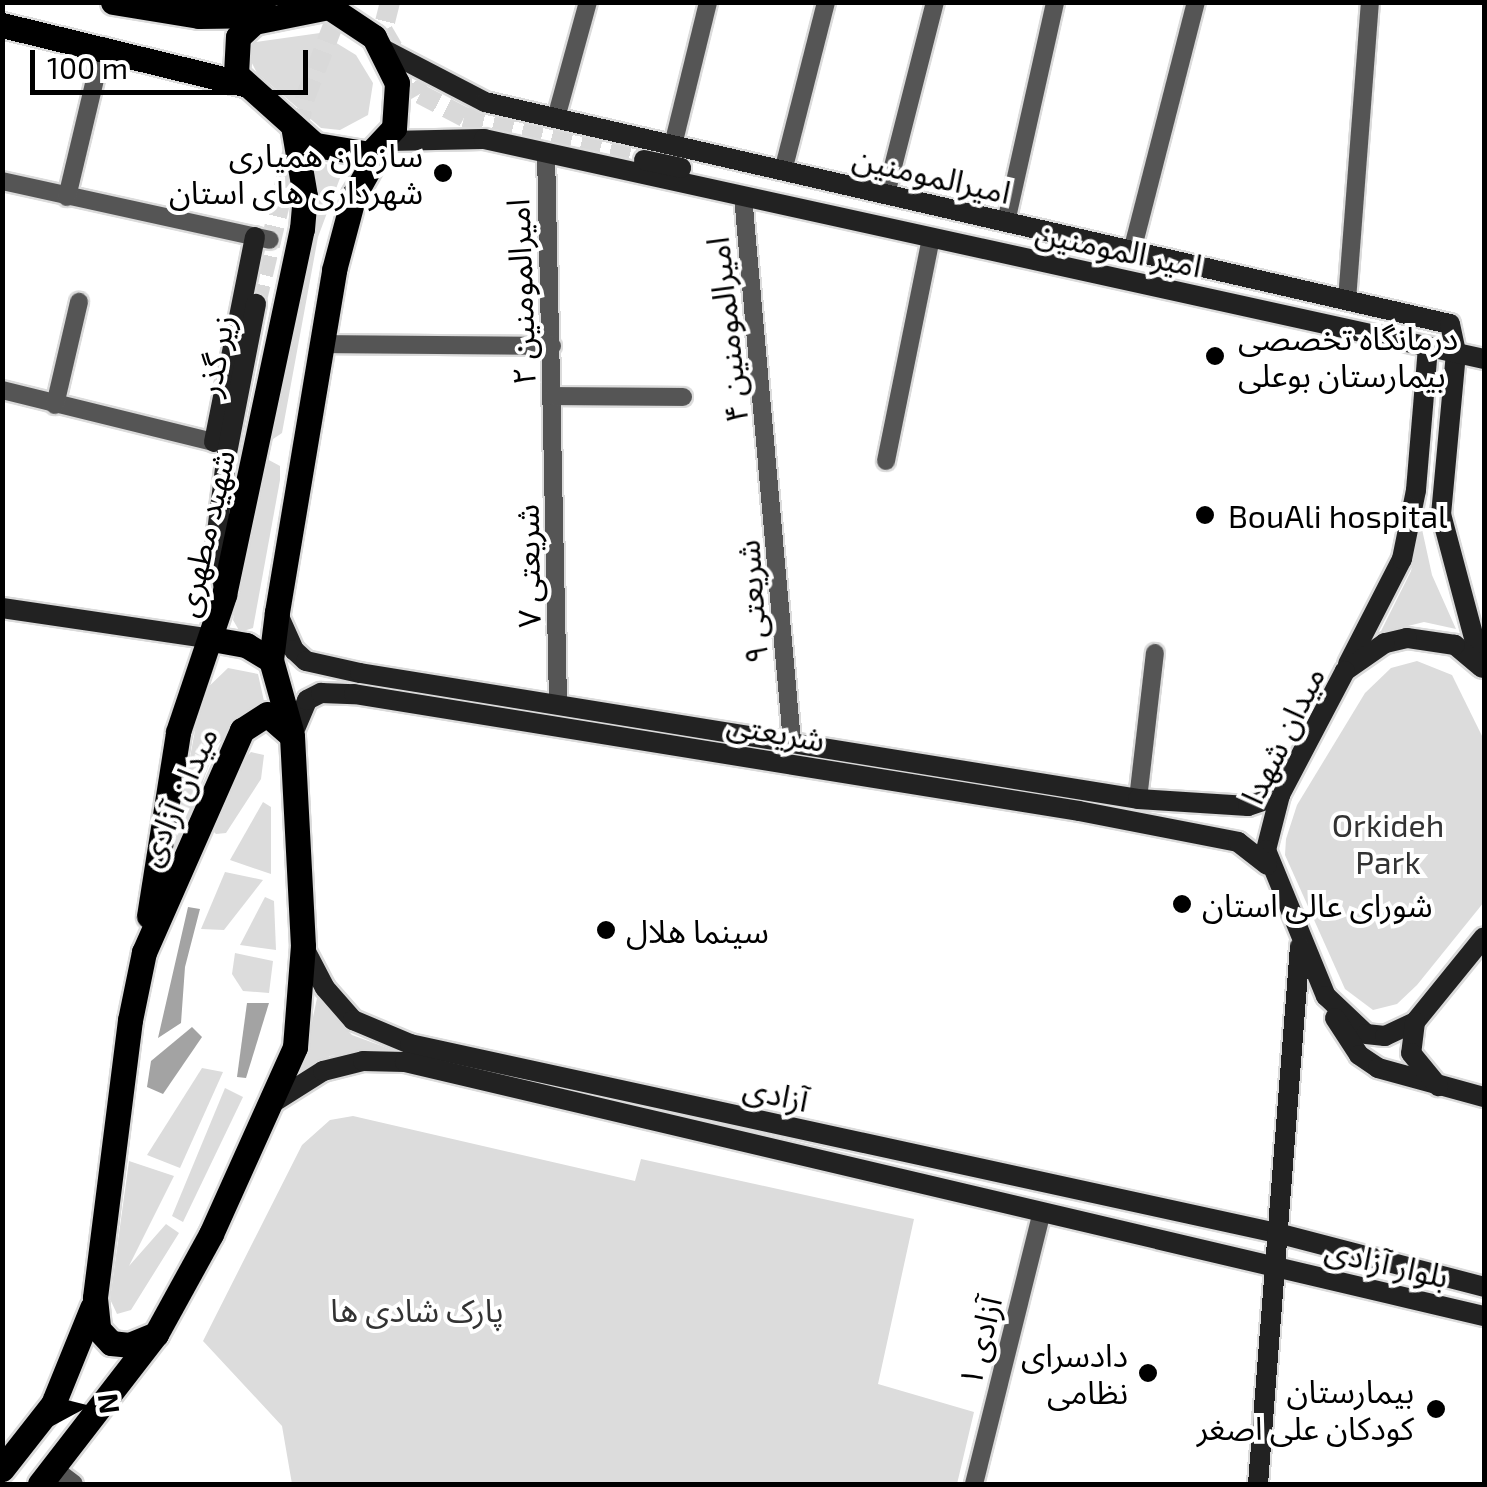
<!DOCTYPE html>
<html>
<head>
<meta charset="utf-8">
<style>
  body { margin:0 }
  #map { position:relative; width:1487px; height:1487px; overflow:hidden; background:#fff; font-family:"Exo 2","Noto Sans Arabic",sans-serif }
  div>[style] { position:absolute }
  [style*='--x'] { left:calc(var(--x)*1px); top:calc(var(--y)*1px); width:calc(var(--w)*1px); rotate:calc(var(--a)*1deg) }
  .green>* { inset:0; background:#dcdcdc }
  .water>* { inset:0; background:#a3a3a3 }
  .secondary-tunnel>* { height:20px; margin-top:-10px; transform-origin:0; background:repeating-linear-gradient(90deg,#d9d9d9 0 20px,transparent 0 30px) }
  .roads { filter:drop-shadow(2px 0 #dbdbdb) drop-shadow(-2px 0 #dbdbdb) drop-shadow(0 2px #dbdbdb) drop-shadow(0 -2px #dbdbdb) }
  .street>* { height:18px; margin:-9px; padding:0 9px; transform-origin:9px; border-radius:9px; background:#555 }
  .secondary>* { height:20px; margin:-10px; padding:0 10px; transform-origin:10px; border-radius:10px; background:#222 }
  .primary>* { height:25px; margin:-12.5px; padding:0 12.5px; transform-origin:12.5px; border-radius:12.5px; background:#000 }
  .dots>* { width:28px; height:28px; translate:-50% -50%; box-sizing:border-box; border:5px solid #fff; border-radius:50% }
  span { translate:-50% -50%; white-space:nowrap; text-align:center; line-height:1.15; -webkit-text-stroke:8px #fff; paint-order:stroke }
  .poi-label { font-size:32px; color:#000 }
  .right { translate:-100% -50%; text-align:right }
  .left { translate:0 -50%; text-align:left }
  .street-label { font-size:32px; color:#000 }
  .park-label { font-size:32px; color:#333 }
  .frame { position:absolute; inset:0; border:5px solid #000; pointer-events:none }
  .north { position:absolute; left:30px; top:1357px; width:100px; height:100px; -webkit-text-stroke:8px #fff; paint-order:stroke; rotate:83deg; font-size:28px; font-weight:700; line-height:40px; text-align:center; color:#000 }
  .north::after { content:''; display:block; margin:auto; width:35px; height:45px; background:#000; clip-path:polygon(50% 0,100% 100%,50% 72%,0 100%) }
  .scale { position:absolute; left:30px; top:50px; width:278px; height:45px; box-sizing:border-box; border:5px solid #000; border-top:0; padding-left:12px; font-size:30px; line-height:35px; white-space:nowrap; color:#000; -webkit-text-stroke:8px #fff; paint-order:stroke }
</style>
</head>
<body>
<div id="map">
  <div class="green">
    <div style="clip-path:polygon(320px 33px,356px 55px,373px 83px,368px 115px,340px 130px,321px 128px,257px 73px,242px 44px)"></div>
    <div style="clip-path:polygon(306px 157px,343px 170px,318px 237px,282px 433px,273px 439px,268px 435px)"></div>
    <div style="clip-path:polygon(267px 459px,280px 466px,280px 480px,253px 628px,240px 632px,233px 620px,261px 465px)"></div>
    <div style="clip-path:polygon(1420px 520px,1432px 575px,1456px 629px,1424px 622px,1380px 633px,1411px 571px)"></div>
    <div style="clip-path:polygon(1417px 661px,1452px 675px,1484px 740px,1484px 902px,1417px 985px,1397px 1004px,1373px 1010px,1345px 989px,1285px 855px,1286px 839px,1297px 805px,1365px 693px,1391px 668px)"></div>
    <div style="clip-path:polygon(228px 668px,258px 674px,264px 701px,216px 746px,167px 880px,202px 693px)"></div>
    <div style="clip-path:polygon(251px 752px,264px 755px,261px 779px,226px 833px,216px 834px,212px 830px,241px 762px)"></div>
    <div style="clip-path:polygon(263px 802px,271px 807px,271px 874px,230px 860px)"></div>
    <div style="clip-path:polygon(225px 872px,263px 880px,224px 930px,201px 929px)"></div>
    <div style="clip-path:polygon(265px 897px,274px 901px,276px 950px,240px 945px)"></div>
    <div style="clip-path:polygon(235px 953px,273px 961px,269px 993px,243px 991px,232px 974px)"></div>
    <div style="clip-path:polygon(317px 998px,352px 1035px,393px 1050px,330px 1056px,301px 1075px)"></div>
    <div style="clip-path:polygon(202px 1068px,223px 1072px,180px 1168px,147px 1155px)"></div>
    <div style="clip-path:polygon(225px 1088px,243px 1097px,183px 1222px,172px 1216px)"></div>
    <div style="clip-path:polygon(353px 1116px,635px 1181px,641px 1159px,914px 1219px,878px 1384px,974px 1412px,957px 1484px,292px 1484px,282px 1426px,203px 1341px,302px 1145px,330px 1120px)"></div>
    <div style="clip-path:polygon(129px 1161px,174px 1176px,129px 1266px,166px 1224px,179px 1233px,131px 1310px,117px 1314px,110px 1299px)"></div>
  </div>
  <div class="water">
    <div style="clip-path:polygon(188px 907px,200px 909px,185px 967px,181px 1023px,158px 1038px)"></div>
    <div style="clip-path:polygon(247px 1003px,269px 1003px,246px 1078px,237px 1077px)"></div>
    <div style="clip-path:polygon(192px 1027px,202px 1037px,163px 1094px,147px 1087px,151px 1061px)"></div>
  </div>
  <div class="secondary-tunnel">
    <div style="--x:390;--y:2;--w:30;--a:104"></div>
    <div style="--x:383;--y:31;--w:73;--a:59.6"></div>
    <div style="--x:420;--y:94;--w:50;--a:27.6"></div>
    <div style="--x:464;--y:117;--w:185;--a:13.4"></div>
    <div style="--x:256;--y:304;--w:212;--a:-76.6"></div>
    <div style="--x:305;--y:98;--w:103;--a:-68.9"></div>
  </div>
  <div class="roads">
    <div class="street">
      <div style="--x:556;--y:118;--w:120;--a:-74.6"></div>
      <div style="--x:673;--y:145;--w:147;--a:-76.2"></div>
      <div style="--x:546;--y:152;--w:550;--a:88.75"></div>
      <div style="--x:783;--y:171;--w:174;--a:-75.7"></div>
      <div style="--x:2;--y:181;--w:274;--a:12.4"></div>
      <div style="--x:886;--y:194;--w:198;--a:-75.7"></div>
      <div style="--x:743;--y:196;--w:548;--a:84.87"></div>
      <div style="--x:67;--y:197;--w:155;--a:-76.6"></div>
      <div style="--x:1006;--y:222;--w:225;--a:-77.4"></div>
      <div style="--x:1132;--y:251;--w:257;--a:-75.6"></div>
      <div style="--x:1347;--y:300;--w:299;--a:-85.6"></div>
      <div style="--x:322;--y:344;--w:230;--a:0.5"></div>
      <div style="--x:2;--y:390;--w:218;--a:13.8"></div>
      <div style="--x:554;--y:396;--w:129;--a:0.4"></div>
      <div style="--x:55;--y:405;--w:106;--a:-76.9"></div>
      <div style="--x:886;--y:461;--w:228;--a:-78.6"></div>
      <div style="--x:1138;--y:799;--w:147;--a:-83.4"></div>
      <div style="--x:53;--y:1468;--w:26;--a:37"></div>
      <div style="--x:974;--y:1484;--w:280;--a:-76"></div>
    </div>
    <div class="secondary">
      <div style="--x:383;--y:49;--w:115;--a:27.5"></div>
      <div style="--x:485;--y:102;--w:990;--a:12.96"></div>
      <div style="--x:1450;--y:324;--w:30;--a:78"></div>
      <div style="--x:1456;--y:353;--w:162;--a:95.3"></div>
      <div style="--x:1441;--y:514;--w:159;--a:75.1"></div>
      <div style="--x:387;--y:141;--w:97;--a:-1.2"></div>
      <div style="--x:484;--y:139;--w:1024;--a:12.41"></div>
      <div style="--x:644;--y:160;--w:38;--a:12"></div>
      <div style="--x:214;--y:442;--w:209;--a:-78.7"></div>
      <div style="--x:223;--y:584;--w:45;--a:-99"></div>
      <div style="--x:216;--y:540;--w:88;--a:-82.8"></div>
      <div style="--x:227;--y:453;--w:152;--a:-79"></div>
      <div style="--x:2;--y:608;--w:212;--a:8.4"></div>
      <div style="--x:277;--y:612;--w:42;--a:65.9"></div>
      <div style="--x:294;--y:650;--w:16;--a:43"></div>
      <div style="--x:306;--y:661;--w:55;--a:12.5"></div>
      <div style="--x:360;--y:673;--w:788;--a:9.2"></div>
      <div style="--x:1138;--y:799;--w:110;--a:3.6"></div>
      <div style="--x:1248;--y:806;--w:34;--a:-19"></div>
      <div style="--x:1348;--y:664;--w:118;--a:-62.8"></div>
      <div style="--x:1402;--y:559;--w:70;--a:-78.5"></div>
      <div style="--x:1416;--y:490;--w:144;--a:-85.2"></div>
      <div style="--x:1480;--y:666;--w:33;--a:-140"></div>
      <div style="--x:1455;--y:645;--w:49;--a:-171.7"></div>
      <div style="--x:1407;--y:638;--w:23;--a:167"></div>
      <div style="--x:1385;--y:643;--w:49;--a:145"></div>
      <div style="--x:1345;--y:671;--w:140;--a:117.7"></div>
      <div style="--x:1280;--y:795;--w:57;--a:104.3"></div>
      <div style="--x:1266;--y:850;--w:158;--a:67.7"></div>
      <div style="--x:1326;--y:996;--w:55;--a:43.5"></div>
      <div style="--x:1366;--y:1034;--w:19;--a:6"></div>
      <div style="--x:1385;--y:1036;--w:33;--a:-25"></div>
      <div style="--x:1415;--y:1022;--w:109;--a:-50.9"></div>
      <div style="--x:292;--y:736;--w:39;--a:-67"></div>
      <div style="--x:307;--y:700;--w:16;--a:-27"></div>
      <div style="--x:321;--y:693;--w:33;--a:2"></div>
      <div style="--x:354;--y:694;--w:734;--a:9.17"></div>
      <div style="--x:1079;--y:811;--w:162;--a:11"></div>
      <div style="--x:1238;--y:842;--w:37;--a:38"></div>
      <div style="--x:303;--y:946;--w:47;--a:62.4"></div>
      <div style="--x:325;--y:988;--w:43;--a:48.8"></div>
      <div style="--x:353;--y:1020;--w:62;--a:22.8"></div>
      <div style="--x:410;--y:1044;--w:887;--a:12.3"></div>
      <div style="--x:1277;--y:1233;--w:214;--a:14.6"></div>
      <div style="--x:1335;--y:1018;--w:44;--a:57"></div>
      <div style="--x:1359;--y:1055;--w:23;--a:34"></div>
      <div style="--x:1378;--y:1068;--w:110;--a:15.3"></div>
      <div style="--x:1415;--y:1022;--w:31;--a:97"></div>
      <div style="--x:1411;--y:1053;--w:43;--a:50.7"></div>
      <div style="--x:274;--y:1102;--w:58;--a:-32.3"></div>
      <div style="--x:323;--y:1071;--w:41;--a:-14"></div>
      <div style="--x:363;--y:1061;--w:42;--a:1.4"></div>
      <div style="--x:405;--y:1062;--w:1108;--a:13.25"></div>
      <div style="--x:1258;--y:1484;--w:539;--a:-85.53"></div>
    </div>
    <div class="primary">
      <div style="--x:113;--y:2;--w:87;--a:9.2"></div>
      <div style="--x:199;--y:16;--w:69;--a:-0.8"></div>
      <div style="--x:329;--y:7;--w:54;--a:33.7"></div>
      <div style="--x:374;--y:37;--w:51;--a:63.4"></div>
      <div style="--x:397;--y:83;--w:45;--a:93.8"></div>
      <div style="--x:394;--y:128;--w:35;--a:133"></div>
      <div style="--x:370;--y:154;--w:56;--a:-170.7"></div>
      <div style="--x:315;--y:145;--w:106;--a:-138.1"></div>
      <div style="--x:236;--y:74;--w:37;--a:-87"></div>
      <div style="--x:238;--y:37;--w:22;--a:-43"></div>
      <div style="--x:254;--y:22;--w:76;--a:-11.3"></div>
      <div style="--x:2;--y:25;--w:249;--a:13.7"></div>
      <div style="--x:212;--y:639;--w:35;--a:10"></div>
      <div style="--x:246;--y:645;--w:29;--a:31"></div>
      <div style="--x:291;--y:731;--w:74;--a:-105.7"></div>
      <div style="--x:271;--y:660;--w:48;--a:-82.9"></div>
      <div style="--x:277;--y:612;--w:347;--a:-80.5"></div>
      <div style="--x:334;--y:270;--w:78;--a:-75.1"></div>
      <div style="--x:354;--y:195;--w:53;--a:-60.5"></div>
      <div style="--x:149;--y:916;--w:186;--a:-81"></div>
      <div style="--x:178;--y:732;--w:145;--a:-71.4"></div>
      <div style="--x:224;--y:595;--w:374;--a:-78"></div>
      <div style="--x:302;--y:229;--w:33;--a:-85"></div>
      <div style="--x:305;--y:196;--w:71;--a:-99.7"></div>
      <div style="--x:2;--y:1469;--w:83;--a:-51.9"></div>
      <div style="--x:53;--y:1404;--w:104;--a:-67.9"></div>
      <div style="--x:40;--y:1484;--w:190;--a:-52.3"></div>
      <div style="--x:156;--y:1334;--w:114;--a:-61.2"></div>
      <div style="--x:211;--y:1234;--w:205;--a:-65.8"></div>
      <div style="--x:295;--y:1047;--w:101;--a:-85.5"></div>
      <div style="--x:303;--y:946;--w:210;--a:-93"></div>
      <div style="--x:292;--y:736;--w:33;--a:-139"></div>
      <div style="--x:267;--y:714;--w:30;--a:147"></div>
      <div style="--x:242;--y:730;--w:243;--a:113.8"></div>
      <div style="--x:144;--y:952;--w:69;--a:101.6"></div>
      <div style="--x:130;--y:1020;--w:280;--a:97.2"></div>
      <div style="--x:95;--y:1298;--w:31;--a:84"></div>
      <div style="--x:98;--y:1329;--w:19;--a:47"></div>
      <div style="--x:111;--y:1343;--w:18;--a:6"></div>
      <div style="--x:129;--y:1345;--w:29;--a:-22"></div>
    </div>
  </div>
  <div class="dots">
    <div style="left:443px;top:173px;background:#000"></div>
    <div style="left:1215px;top:356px;background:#000"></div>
    <div style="left:1205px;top:515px;background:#000"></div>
    <div style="left:1182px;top:904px;background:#000"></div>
    <div style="left:606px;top:930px;background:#000"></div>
    <div style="left:1148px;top:1373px;background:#000"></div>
    <div style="left:1436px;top:1409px;background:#000"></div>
  </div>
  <div class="poi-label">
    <span class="right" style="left:423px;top:173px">سازمان همیاری<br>شهرداری های استان</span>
    <span class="left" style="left:1238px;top:356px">درمانگاه تخصصی<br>بیمارستان بوعلی</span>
    <span class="left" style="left:1228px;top:515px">BouAli hospital</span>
    <span class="left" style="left:1202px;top:904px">شورای عالی استان</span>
    <span class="left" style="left:626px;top:930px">سینما هلال</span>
    <span class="right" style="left:1128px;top:1373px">دادسرای<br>نظامی</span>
    <span class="right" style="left:1414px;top:1409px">بیمارستان<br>کودکان علی اصغر</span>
  </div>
  <div class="street-label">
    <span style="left:932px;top:174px;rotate:13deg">امیرالمومنین</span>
    <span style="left:1119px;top:248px;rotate:12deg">امیر المومنین</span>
    <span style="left:520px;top:292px;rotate:-92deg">امیرالمومنین ۲</span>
    <span style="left:726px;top:330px;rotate:-96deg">امیرالمومنین ۴</span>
    <span style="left:215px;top:355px;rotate:-79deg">زیر گذر</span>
    <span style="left:204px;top:533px;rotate:-77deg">شهید مطهری</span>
    <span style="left:527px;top:566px;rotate:-91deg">شریعتی ۷</span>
    <span style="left:751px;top:602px;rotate:-94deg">شریعتی ۹</span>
    <span style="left:776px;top:731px;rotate:10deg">شریعتی</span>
    <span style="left:1282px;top:735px;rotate:-64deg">میدان شهدا</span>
    <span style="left:177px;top:796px;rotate:-66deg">میدان آزادی</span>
    <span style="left:776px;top:1093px;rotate:12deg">آزادی</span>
    <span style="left:1387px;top:1262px;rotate:13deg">بلوار آزادی</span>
    <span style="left:979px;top:1341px;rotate:-76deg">آزادی ۱</span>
  </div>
  <div class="park-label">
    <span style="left:1388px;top:843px">Orkideh<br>Park</span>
    <span style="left:417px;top:1309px">پارک شادی ها</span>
  </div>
  <div class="frame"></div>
  <div class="north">N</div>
  <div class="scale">100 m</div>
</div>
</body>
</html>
